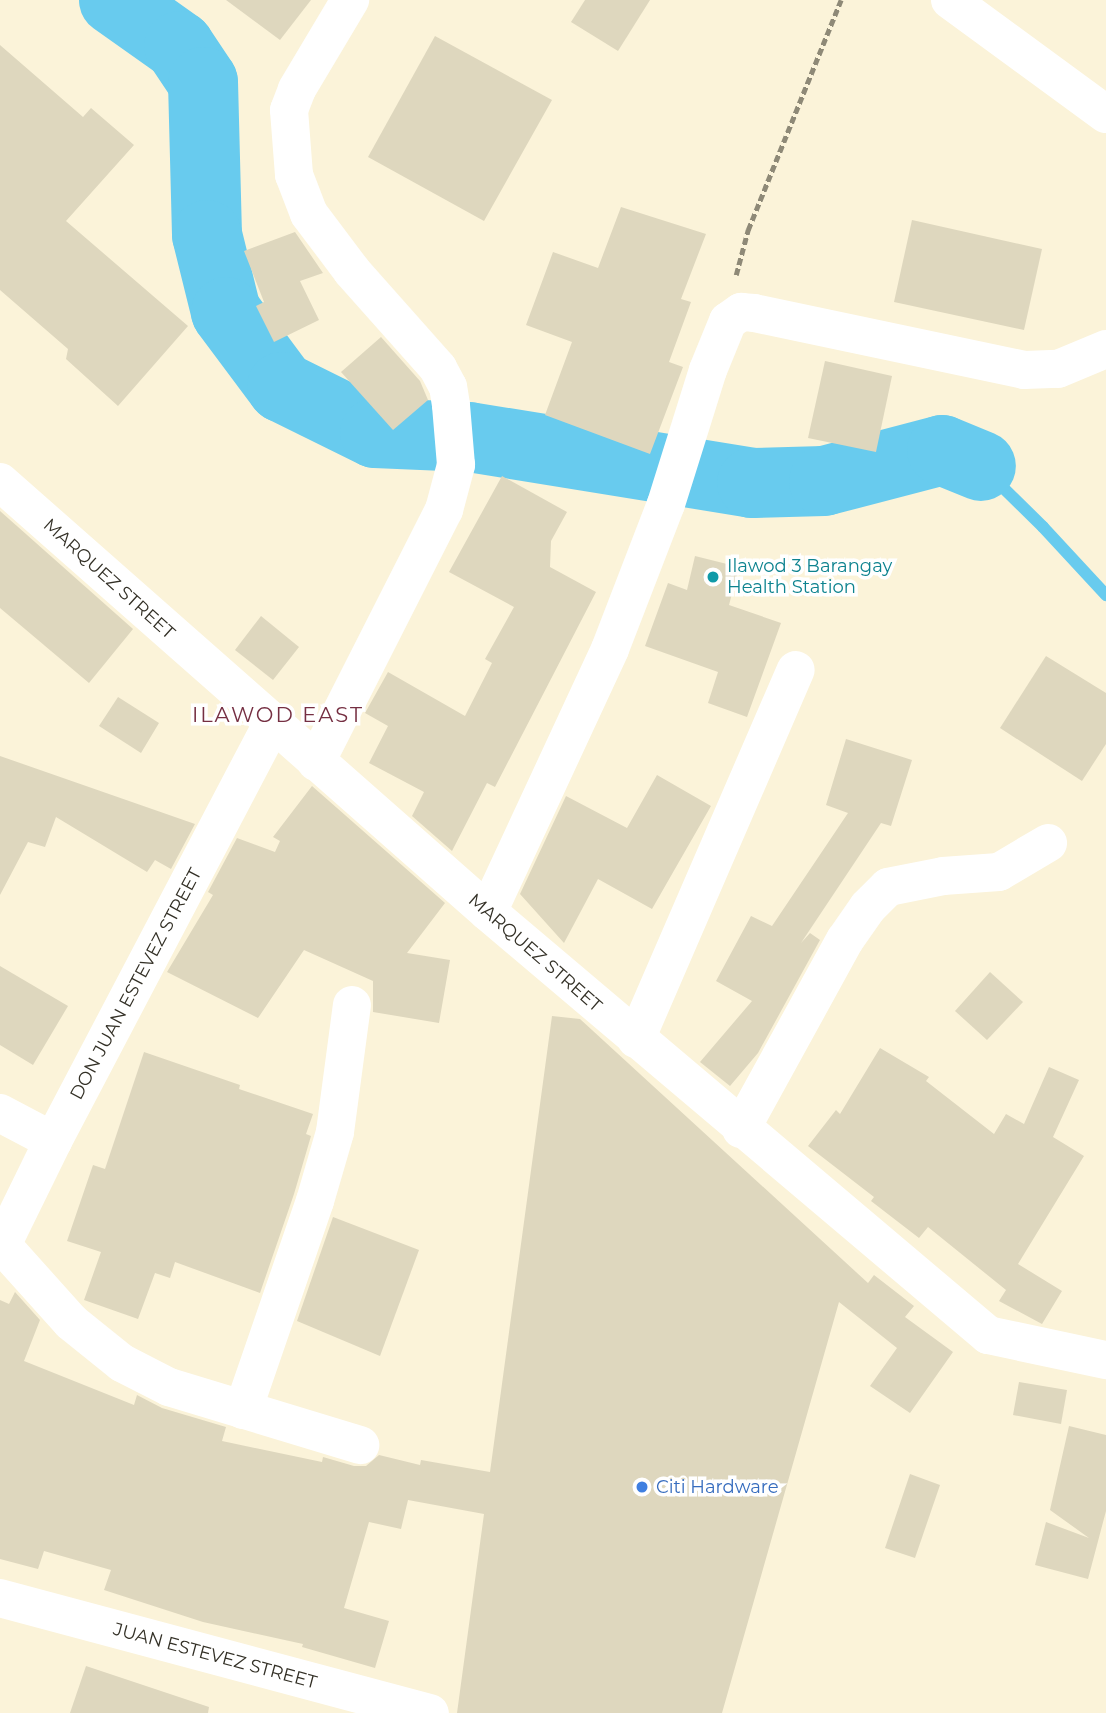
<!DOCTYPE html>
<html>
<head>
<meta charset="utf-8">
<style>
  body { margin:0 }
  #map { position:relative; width:1106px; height:1713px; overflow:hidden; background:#fbf3d9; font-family:Montserrat,sans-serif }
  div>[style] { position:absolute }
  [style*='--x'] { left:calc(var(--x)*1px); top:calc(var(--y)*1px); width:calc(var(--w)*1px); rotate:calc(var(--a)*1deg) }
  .stream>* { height:12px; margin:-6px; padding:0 6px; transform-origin:6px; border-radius:6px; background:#68cbee }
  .river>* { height:70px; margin:-35px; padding:0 35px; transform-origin:35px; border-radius:35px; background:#68cbee }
  .building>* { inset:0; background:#ded7be }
  .path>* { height:4.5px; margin-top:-2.25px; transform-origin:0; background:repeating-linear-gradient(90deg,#8e8977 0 7px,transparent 0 10.5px) }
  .minor>* { height:38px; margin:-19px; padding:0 19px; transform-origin:19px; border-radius:19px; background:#fff }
  .dots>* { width:19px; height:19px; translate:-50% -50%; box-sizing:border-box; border:4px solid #fff; border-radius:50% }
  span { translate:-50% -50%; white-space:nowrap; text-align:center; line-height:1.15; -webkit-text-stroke:7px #fff; paint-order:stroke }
  .culture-label { font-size:18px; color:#0d838f }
  .left { translate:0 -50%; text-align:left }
  .street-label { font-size:18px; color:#333026 }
  .shop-label { font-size:18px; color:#366cbe }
  .quarter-label { font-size:21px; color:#752f42; letter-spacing:2px }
</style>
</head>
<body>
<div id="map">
  <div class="stream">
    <div style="--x:981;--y:466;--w:87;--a:44.5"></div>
    <div style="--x:1043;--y:527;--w:93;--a:47.2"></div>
  </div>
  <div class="river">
    <div style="--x:114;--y:0;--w:80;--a:35.3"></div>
    <div style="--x:179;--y:46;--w:43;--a:56.3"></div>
    <div style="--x:203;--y:82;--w:153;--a:88.5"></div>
    <div style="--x:207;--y:235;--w:79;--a:76.1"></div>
    <div style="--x:226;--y:312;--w:94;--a:53.3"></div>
    <div style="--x:282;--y:387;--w:104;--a:26.3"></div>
    <div style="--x:375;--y:433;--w:94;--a:2.4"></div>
    <div style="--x:469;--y:437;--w:287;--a:9.2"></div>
    <div style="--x:752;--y:483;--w:72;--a:-1.6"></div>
    <div style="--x:824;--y:481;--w:122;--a:-14.7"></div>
    <div style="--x:942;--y:450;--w:42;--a:22.3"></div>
  </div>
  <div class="building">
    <div style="clip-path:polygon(226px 0,311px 0,280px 40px)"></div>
    <div style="clip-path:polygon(585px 0,650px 0,618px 51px,571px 22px)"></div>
    <div style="clip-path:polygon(435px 36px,552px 100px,484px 221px,368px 157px)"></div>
    <div style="clip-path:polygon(0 45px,83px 117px,91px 108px,134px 145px,66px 221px,188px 326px,118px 406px,66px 359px,68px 349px,0 290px)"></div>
    <div style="clip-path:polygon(621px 207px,706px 234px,681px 299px,691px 302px,669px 362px,683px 367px,650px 454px,545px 415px,572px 342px,526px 325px,553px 252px,598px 268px)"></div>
    <div style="clip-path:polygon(912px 220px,1042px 249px,1024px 330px,894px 302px)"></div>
    <div style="clip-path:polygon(295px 232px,323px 273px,300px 281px,319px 320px,274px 342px,256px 306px,264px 302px,244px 251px)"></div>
    <div style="clip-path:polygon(381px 337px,420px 381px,428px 400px,393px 430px,341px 372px)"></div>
    <div style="clip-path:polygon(825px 361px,892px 376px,876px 452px,808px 438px)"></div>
    <div style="clip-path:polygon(502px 476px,567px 512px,551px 541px,550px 567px,596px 592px,495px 787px,487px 783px,452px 851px,412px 816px,424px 792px,369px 763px,388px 726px,365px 713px,388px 672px,465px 716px,492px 663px,485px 659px,514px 607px,449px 572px)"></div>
    <div style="clip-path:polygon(0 511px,133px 629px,89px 683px,0 608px)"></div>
    <div style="clip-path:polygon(695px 556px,739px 567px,729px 605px,781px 623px,747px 717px,708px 703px,718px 672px,645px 646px,668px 583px,687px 590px)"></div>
    <div style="clip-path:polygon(261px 616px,299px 647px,273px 680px,235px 650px)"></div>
    <div style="clip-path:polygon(1046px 656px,1106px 693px,1106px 744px,1082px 781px,1000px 728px)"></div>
    <div style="clip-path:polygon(118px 697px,159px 723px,141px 753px,99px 726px)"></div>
    <div style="clip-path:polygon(846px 739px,912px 760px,891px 826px,881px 823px,801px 943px,810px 933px,820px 940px,758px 1053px,730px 1086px,700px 1062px,752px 1001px,716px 981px,751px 916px,772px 926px,848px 813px,826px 805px)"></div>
    <div style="clip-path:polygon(0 756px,195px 824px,171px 869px,155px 860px,147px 872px,56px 817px,45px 847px,28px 842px,0 895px)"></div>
    <div style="clip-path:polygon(657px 775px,711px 806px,652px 909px,598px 879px,564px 943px,520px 894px,566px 796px,627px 828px)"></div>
    <div style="clip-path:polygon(312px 786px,445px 903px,407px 953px,450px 960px,439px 1023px,373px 1012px,373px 981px,304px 950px,258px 1018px,167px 972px,213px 895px,208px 892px,237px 838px,275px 852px,280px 841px,273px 837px)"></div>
    <div style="clip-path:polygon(0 966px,68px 1006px,33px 1065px,0 1045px)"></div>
    <div style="clip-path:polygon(990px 972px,1023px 1002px,987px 1040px,955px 1011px)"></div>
    <div style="clip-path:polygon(552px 1016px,580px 1019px,868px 1283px,874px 1275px,914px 1306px,905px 1317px,953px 1352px,910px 1413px,870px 1386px,897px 1348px,839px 1302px,722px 1713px,457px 1713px,484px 1514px,408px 1500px,401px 1529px,369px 1522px,344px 1608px,389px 1621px,375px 1668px,302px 1647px,303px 1644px,203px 1622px,104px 1590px,111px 1570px,44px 1551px,38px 1569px,0 1559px,0 1300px,9px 1304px,15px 1292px,40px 1320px,24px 1361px,134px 1405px,137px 1395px,162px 1408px,226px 1427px,222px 1441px,322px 1462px,323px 1457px,354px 1466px,366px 1466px,379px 1455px,420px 1465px,421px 1460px,490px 1472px)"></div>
    <div style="clip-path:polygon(880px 1048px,929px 1077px,926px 1081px,994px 1134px,1006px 1114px,1024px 1124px,1049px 1067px,1079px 1080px,1053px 1137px,1084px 1156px,1018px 1264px,1062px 1291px,1042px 1324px,999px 1301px,1006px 1290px,928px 1227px,919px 1238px,871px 1201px,874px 1197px,808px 1146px,836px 1110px,840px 1114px)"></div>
    <div style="clip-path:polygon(144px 1052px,240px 1085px,239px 1089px,313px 1114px,306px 1134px,311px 1136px,294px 1194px,260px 1293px,175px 1262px,170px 1278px,155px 1273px,138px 1319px,84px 1300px,101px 1252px,67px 1241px,93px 1165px,105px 1169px)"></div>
    <div style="clip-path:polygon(333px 1217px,419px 1250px,380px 1356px,297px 1321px)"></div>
    <div style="clip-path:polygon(1019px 1382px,1067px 1390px,1061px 1424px,1013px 1415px)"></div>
    <div style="clip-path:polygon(1069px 1426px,1106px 1435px,1106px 1511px,1088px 1579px,1035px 1565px,1046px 1522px,1089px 1538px,1050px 1510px)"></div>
    <div style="clip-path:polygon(910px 1474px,940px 1485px,915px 1558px,885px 1548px)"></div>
    <div style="clip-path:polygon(86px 1666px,209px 1707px,208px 1713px,70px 1713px)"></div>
  </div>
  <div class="path">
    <div style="--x:736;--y:275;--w:47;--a:-75.1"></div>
    <div style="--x:748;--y:230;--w:248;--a:-68"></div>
  </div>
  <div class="minor">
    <div style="--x:950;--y:0;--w:193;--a:36.2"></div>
    <div style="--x:0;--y:482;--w:650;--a:41.38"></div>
    <div style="--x:488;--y:912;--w:655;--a:40.23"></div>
    <div style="--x:988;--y:1335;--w:121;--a:12"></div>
    <div style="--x:316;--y:762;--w:283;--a:-63.1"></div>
    <div style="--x:444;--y:510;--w:47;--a:-75.1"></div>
    <div style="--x:456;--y:465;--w:60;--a:-94.8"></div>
    <div style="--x:451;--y:405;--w:18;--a:-99"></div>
    <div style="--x:448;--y:387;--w:21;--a:-118"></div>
    <div style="--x:438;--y:368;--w:130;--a:-131.6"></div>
    <div style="--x:352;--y:271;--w:71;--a:-127"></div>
    <div style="--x:309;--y:214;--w:42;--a:-111"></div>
    <div style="--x:294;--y:175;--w:65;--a:-94.4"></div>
    <div style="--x:289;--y:110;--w:22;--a:-69"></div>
    <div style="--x:297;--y:89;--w:104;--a:-59.2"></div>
    <div style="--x:488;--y:912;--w:290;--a:-65.1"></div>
    <div style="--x:610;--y:649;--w:155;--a:-68.9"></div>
    <div style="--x:666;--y:504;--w:140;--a:-72.6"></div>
    <div style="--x:708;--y:370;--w:53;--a:-67.8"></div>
    <div style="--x:728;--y:321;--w:16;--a:-35"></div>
    <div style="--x:741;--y:312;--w:13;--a:4"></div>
    <div style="--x:754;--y:313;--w:276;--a:11.9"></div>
    <div style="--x:1024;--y:370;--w:34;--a:-2"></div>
    <div style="--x:1058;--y:369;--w:52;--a:-22.6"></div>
    <div style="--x:636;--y:1039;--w:402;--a:-66.6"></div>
    <div style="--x:0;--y:1113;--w:60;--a:27.8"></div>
    <div style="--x:741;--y:1129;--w:216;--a:-61.2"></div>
    <div style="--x:845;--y:940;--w:40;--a:-55.1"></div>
    <div style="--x:868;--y:907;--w:28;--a:-45"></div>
    <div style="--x:888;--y:887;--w:56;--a:-11.3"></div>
    <div style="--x:943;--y:876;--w:56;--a:-4.1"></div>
    <div style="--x:999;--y:872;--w:57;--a:-30.6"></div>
    <div style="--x:0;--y:1244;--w:2;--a:27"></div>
    <div style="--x:2;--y:1245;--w:116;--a:-63.9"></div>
    <div style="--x:53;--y:1141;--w:471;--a:-62.3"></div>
    <div style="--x:2;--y:1245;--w:103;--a:48.1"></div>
    <div style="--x:71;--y:1322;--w:65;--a:38.8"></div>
    <div style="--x:122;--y:1363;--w:53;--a:27.1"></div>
    <div style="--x:169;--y:1387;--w:200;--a:16.9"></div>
    <div style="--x:243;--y:1410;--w:221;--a:-71"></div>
    <div style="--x:315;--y:1201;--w:72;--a:-73.8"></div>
    <div style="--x:335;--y:1132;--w:128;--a:-82.4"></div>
    <div style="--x:0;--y:1598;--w:445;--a:15"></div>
  </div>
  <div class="dots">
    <div style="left:713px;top:577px;background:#0f9aa8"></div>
    <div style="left:642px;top:1487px;background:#3f7fe0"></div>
  </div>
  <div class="culture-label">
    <span class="left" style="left:727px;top:577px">Ilawod 3 Barangay<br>Health Station</span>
  </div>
  <div class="street-label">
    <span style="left:109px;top:579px;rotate:42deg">MARQUEZ STREET</span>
    <span style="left:535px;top:953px;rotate:41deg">MARQUEZ STREET</span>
    <span style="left:136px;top:984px;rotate:-62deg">DON JUAN ESTEVEZ STREET</span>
    <span style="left:215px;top:1656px;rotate:15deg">JUAN ESTEVEZ STREET</span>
  </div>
  <div class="shop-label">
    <span class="left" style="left:656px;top:1487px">Citi Hardware</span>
  </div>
  <div class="quarter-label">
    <span style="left:278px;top:715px">ILAWOD EAST</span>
  </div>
</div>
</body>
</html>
